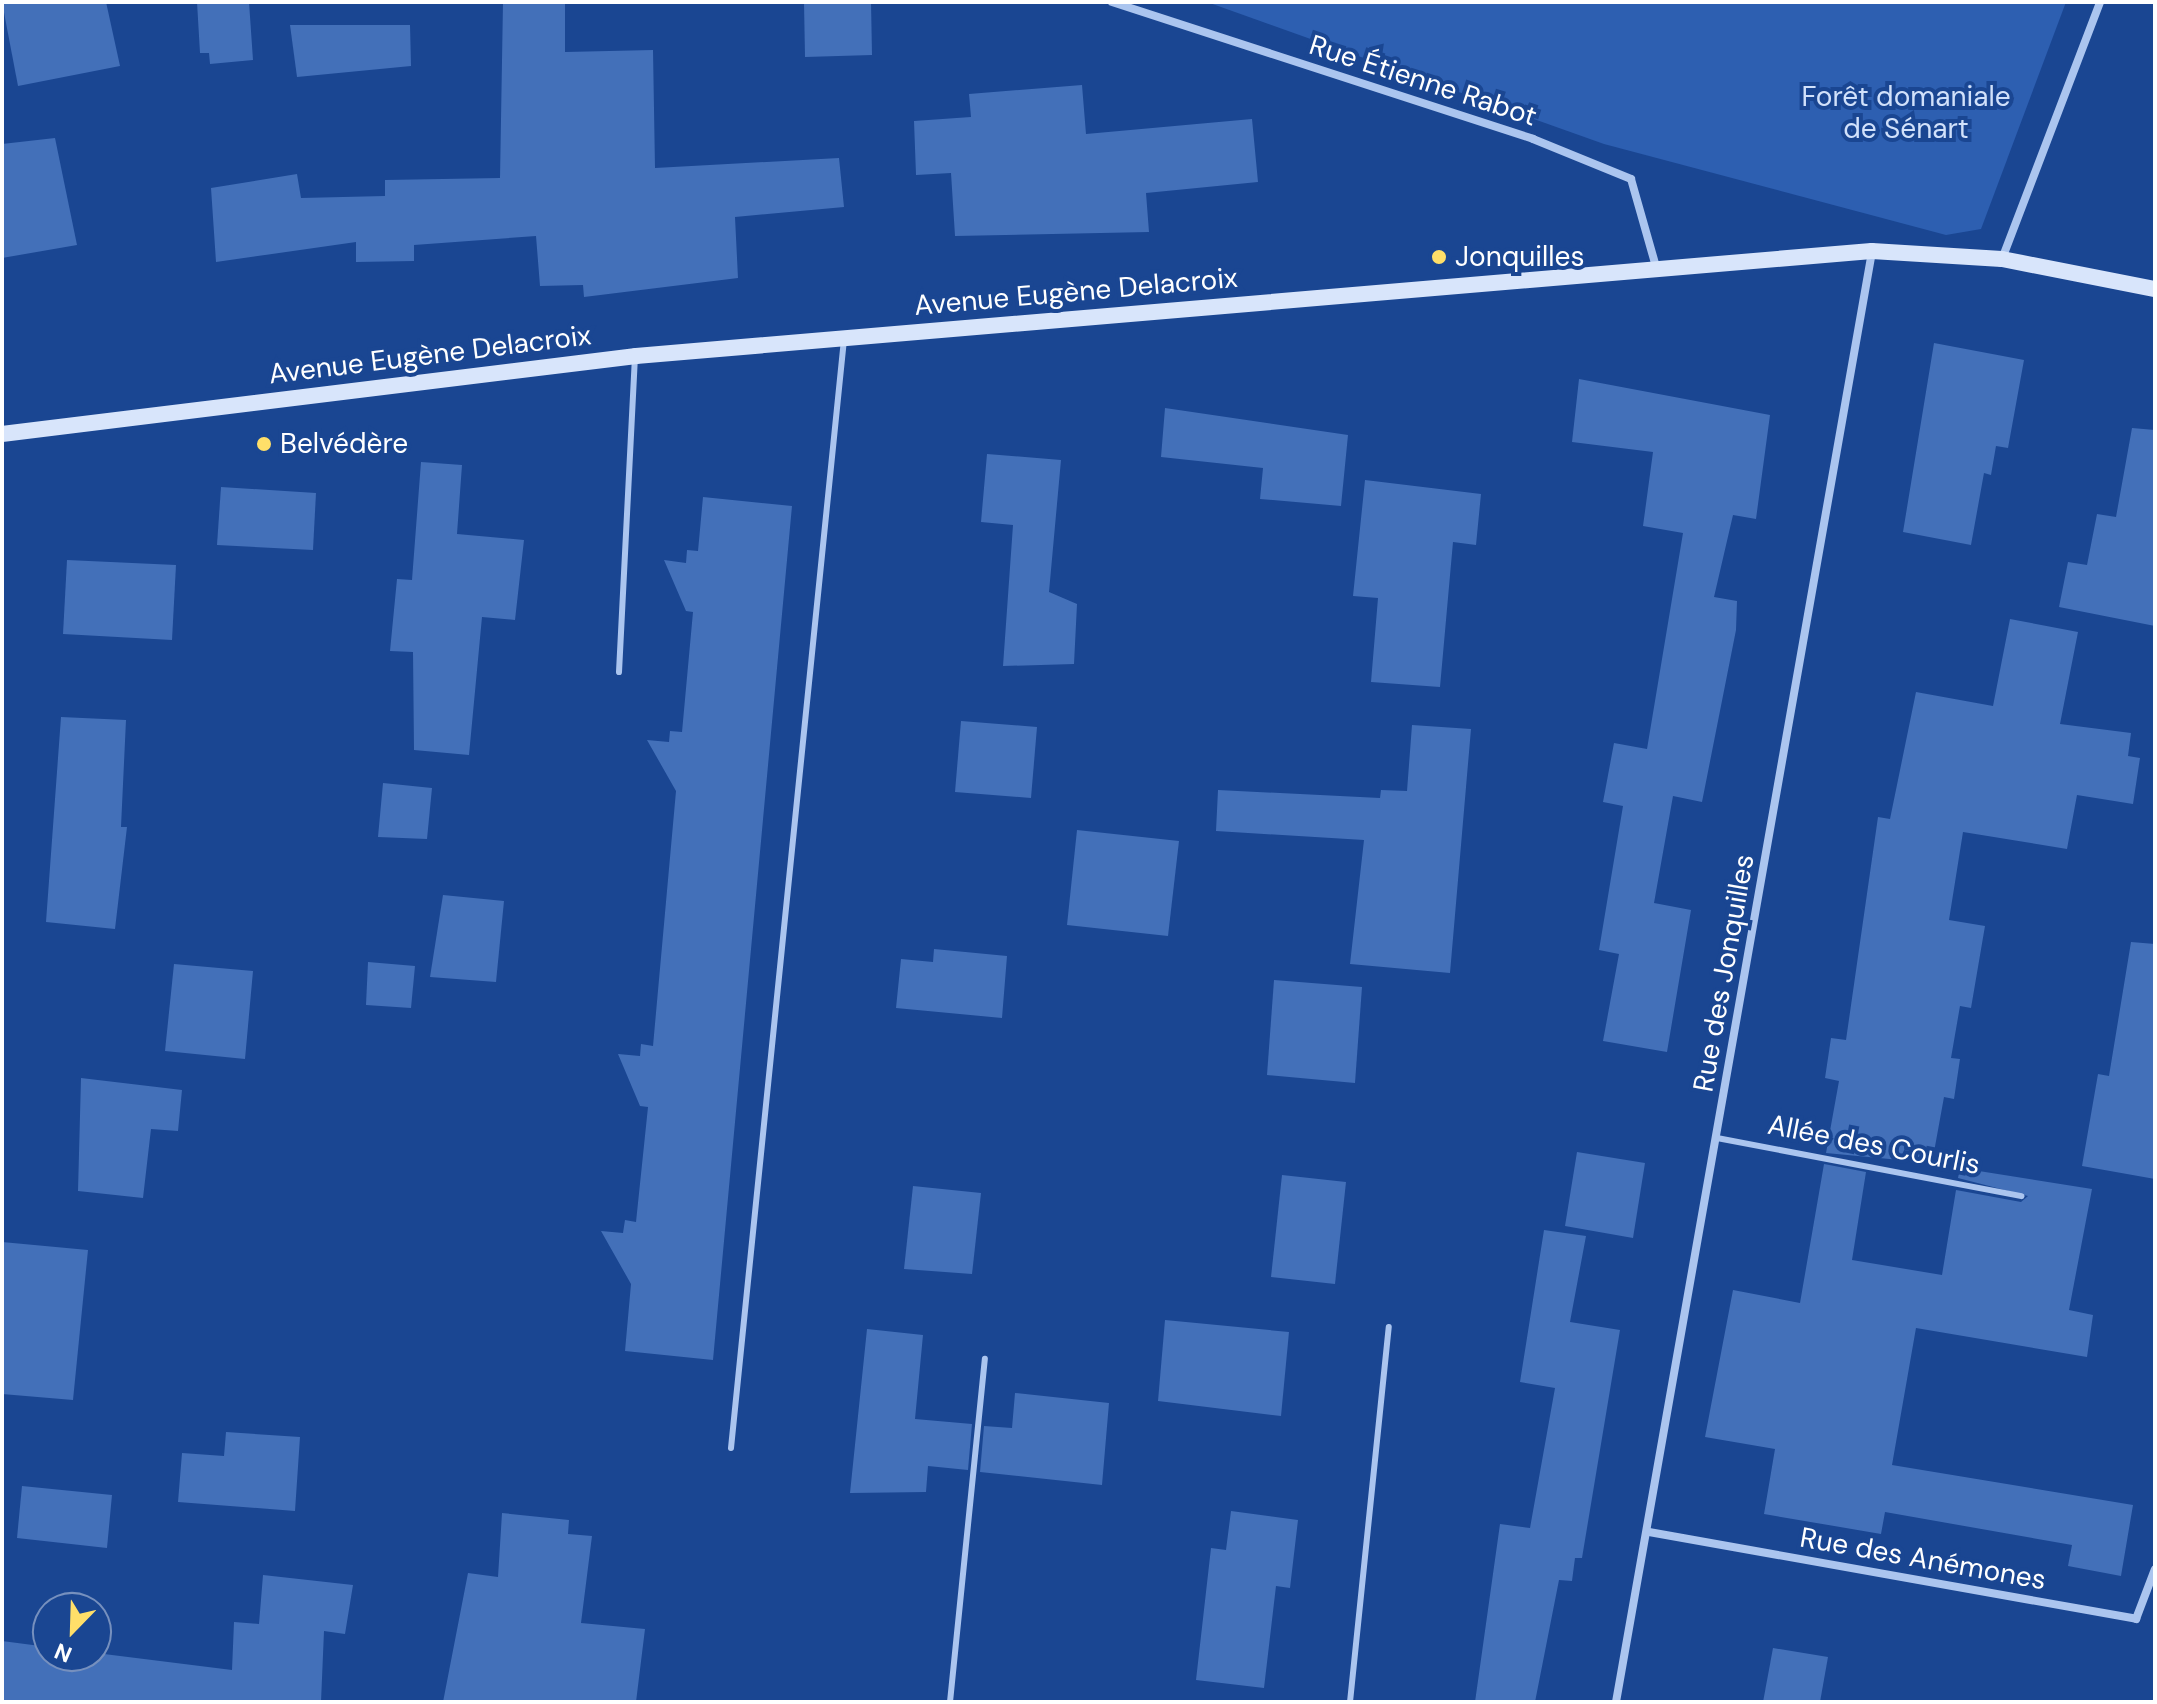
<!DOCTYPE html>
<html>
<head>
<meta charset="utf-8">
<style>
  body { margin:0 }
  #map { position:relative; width:2157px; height:1704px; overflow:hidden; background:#1a4692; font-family:"DM Sans",sans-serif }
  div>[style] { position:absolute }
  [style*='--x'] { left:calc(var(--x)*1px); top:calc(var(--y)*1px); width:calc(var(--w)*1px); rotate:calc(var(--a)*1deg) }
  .green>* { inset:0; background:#2d5fb1 }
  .building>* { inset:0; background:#4370b9 }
  .lane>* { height:6px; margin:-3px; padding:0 3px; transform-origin:3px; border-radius:3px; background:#abc5ef }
  .street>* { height:8px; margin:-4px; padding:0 4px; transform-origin:4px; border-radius:4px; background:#abc5ef }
  .secondary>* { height:16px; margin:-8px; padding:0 8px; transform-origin:8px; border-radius:8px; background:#d8e5fb }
  .dots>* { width:22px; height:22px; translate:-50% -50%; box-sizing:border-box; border:4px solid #1a4692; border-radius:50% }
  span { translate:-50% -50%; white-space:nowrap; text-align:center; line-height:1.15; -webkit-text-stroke:8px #1a4692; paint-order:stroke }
  .street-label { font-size:28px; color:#fff }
  .park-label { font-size:28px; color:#d1e1fb }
  .poi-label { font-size:28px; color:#fff }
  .left { translate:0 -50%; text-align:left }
  .frame { position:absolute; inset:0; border:4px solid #fff; pointer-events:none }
  .north { position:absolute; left:32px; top:1592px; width:80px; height:80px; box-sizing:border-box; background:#1a4692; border:2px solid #7690be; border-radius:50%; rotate:203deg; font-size:22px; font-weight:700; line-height:32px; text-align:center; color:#fff }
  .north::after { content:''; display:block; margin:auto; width:28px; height:36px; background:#ffdf69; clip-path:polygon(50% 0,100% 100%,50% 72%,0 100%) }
</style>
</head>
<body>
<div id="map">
  <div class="green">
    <div style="clip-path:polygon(1207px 2px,2066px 2px,1981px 229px,1946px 235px,1604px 144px)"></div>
  </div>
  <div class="building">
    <div style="clip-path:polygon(2px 2px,106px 2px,120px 66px,18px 86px)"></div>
    <div style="clip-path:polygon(197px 2px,249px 2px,253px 60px,210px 64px,209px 53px,200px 53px)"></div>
    <div style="clip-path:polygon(503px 2px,565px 2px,565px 52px,653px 50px,655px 168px,839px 158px,844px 207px,735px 217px,738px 278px,584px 297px,583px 285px,540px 286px,536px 236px,414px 245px,414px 261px,356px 262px,356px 242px,216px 262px,211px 188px,297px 174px,301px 198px,385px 196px,385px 180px,500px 178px)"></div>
    <div style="clip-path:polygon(804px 2px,871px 2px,872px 55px,805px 57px)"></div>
    <div style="clip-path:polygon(290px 25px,410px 25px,411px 66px,297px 77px)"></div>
    <div style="clip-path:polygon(1082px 85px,1086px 134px,1252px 119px,1258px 182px,1146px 193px,1149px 232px,955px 236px,951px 173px,916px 175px,914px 121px,971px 117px,969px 94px)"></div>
    <div style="clip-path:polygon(55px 138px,77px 245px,2px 258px,2px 144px)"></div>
    <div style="clip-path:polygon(1934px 343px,2024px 360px,2008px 448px,1996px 446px,1991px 475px,1984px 473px,1971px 545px,1903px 532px)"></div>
    <div style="clip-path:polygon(1579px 379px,1770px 415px,1756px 519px,1733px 515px,1714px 597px,1737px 601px,1736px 630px,1702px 802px,1673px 796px,1654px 903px,1691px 910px,1667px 1052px,1603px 1041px,1619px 954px,1599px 950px,1623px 806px,1603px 802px,1614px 743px,1647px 749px,1683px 533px,1643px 526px,1653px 452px,1572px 442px)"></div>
    <div style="clip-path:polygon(1165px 408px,1348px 435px,1341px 506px,1260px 499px,1263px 468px,1161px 457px)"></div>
    <div style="clip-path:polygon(2132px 428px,2155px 430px,2155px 626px,2059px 607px,2068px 562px,2087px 565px,2097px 514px,2116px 517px)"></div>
    <div style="clip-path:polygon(987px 454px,1061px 460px,1049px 592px,1077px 604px,1074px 664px,1003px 666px,1013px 525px,981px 522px)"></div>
    <div style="clip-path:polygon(421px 462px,462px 465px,457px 534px,524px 540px,515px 620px,482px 617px,469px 755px,414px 750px,413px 652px,390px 651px,397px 579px,412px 580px)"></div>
    <div style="clip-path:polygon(1365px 480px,1481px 494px,1476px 545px,1453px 542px,1440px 687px,1371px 682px,1378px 598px,1353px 596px)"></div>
    <div style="clip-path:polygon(221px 487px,316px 493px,313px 550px,217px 545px)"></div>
    <div style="clip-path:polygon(703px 497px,792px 506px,713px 1360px,625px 1351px,631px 1284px,601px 1231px,623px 1233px,625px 1220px,636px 1222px,648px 1107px,640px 1106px,618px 1054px,640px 1056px,641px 1044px,653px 1046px,676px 791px,647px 740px,669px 742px,670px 731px,682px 732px,693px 612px,686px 611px,664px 560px,686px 563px,687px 550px,698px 551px)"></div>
    <div style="clip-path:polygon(67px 560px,176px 565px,172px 640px,63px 634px)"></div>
    <div style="clip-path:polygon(2010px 619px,2078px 632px,2060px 724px,2131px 733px,2128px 756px,2140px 758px,2133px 804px,2077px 795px,2067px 849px,1963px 832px,1949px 920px,1985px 926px,1971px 1008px,1960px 1006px,1951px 1058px,1960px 1059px,1954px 1099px,1944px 1097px,1932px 1163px,1826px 1153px,1839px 1081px,1825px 1078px,1831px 1038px,1846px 1040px,1878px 817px,1890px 819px,1916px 692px,1993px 706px)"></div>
    <div style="clip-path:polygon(61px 717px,126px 720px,121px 827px,127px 827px,115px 929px,46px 922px)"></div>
    <div style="clip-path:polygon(961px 721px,1037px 727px,1031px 798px,955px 792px)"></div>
    <div style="clip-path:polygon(1412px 725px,1471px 729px,1450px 973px,1350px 964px,1364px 840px,1216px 831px,1218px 790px,1380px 798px,1381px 790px,1407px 791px)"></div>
    <div style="clip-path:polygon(383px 783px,432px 788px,427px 839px,378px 837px)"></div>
    <div style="clip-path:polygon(1077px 830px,1179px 841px,1168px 936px,1067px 925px)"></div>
    <div style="clip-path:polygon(443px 895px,504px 901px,496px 982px,430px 977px)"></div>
    <div style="clip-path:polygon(2131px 942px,2155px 944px,2155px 1179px,2082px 1166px,2098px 1074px,2109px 1076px)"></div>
    <div style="clip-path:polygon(934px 949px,1007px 956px,1002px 1018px,896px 1008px,901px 959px,933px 962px)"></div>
    <div style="clip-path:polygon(368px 962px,415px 966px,411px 1008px,366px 1005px)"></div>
    <div style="clip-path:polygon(174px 964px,253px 971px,245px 1059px,165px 1051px)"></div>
    <div style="clip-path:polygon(1274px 980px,1362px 987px,1355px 1083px,1267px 1075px)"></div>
    <div style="clip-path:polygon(81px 1078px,182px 1090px,178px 1131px,151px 1129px,143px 1198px,78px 1191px)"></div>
    <div style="clip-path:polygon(1577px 1152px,1645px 1163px,1633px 1238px,1565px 1226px)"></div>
    <div style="clip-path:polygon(1824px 1164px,1866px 1172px,1852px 1260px,1942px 1275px,1956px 1190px,2021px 1202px,2028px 1196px,1958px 1178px,1960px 1168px,2092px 1189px,2069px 1310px,2093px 1315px,2087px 1357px,1916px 1328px,1892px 1465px,2133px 1505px,2121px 1576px,2068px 1566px,2072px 1545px,1885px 1512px,1881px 1534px,1764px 1514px,1775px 1449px,1705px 1437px,1733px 1290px,1800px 1303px)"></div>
    <div style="clip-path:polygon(1282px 1175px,1346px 1182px,1335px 1284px,1271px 1277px)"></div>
    <div style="clip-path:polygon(913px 1186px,981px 1193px,972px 1274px,904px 1269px)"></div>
    <div style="clip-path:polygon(1544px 1230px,1586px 1236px,1570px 1322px,1620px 1330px,1582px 1558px,1575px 1558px,1572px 1581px,1559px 1580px,1535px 1702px,1475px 1702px,1500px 1524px,1530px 1528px,1555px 1388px,1520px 1382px)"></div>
    <div style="clip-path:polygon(2px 1242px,88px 1250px,73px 1400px,2px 1394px)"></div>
    <div style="clip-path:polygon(1165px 1320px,1289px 1332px,1281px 1416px,1158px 1401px)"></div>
    <div style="clip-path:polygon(867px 1329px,923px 1335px,915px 1419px,972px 1424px,968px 1470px,928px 1466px,926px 1492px,850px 1493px)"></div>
    <div style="clip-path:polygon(1015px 1393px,1109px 1403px,1102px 1485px,980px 1472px,984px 1426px,1012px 1428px)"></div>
    <div style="clip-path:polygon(226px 1432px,300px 1437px,295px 1511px,178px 1502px,182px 1453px,224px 1456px)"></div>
    <div style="clip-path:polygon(22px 1486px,112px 1495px,107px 1548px,17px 1538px)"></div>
    <div style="clip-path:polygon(1231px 1511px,1298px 1520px,1290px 1588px,1276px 1586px,1264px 1688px,1196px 1680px,1211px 1548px,1226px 1550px)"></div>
    <div style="clip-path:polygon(502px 1513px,569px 1520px,568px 1534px,592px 1536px,581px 1623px,645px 1629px,636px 1702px,443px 1702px,468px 1573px,498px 1577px)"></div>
    <div style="clip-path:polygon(263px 1575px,353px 1585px,345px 1634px,324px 1631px,321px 1702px,2px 1702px,2px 1641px,48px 1647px,48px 1656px,96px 1653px,232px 1670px,234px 1622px,259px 1624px)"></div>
    <div style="clip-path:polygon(1773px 1648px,1828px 1657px,1820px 1702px,1763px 1702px)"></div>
  </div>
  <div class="lane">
    <div style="--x:619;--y:672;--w:313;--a:-87.1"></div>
    <div style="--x:1717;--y:1138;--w:310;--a:10.8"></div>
    <div style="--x:731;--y:1448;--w:1114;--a:-84.18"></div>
    <div style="--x:950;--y:1702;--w:345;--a:-84.2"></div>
    <div style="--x:1350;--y:1702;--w:377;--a:-84.1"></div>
  </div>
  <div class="street">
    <div style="--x:1112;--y:2;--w:443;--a:18"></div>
    <div style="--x:1533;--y:139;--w:106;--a:22.2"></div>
    <div style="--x:1631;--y:179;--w:91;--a:74.1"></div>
    <div style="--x:2002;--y:259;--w:275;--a:-69.1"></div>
    <div style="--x:1649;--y:1532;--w:495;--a:10.1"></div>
    <div style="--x:2136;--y:1619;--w:53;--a:-69.2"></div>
    <div style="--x:1616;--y:1702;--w:1473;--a:-79.99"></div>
  </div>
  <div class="secondary">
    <div style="--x:2;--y:434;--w:639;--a:-7.01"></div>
    <div style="--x:636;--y:356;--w:1240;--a:-4.86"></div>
    <div style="--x:1872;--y:251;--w:130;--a:3.5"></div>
    <div style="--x:2002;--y:259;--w:156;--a:11.1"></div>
  </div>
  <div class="dots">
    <div style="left:1439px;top:257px;background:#ffdf69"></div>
    <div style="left:264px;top:444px;background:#ffdf69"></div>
  </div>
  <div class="street-label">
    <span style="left:1423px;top:81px;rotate:18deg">Rue Étienne Rabot</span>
    <span style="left:1076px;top:292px;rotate:-5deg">Avenue Eugène Delacroix</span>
    <span style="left:430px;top:355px;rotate:-7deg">Avenue Eugène Delacroix</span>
    <span style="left:1724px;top:973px;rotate:-80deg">Rue des Jonquilles</span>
    <span style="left:1874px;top:1145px;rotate:11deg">Allée des Courlis</span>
    <span style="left:1923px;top:1559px;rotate:10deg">Rue des Anémones</span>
  </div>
  <div class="park-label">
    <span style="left:1906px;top:113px">Forêt domaniale<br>de Sénart</span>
  </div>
  <div class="poi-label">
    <span class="left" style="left:1455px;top:257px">Jonquilles</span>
    <span class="left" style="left:280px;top:444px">Belvédère</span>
  </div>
  <div class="frame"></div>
  <div class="north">N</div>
</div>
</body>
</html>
